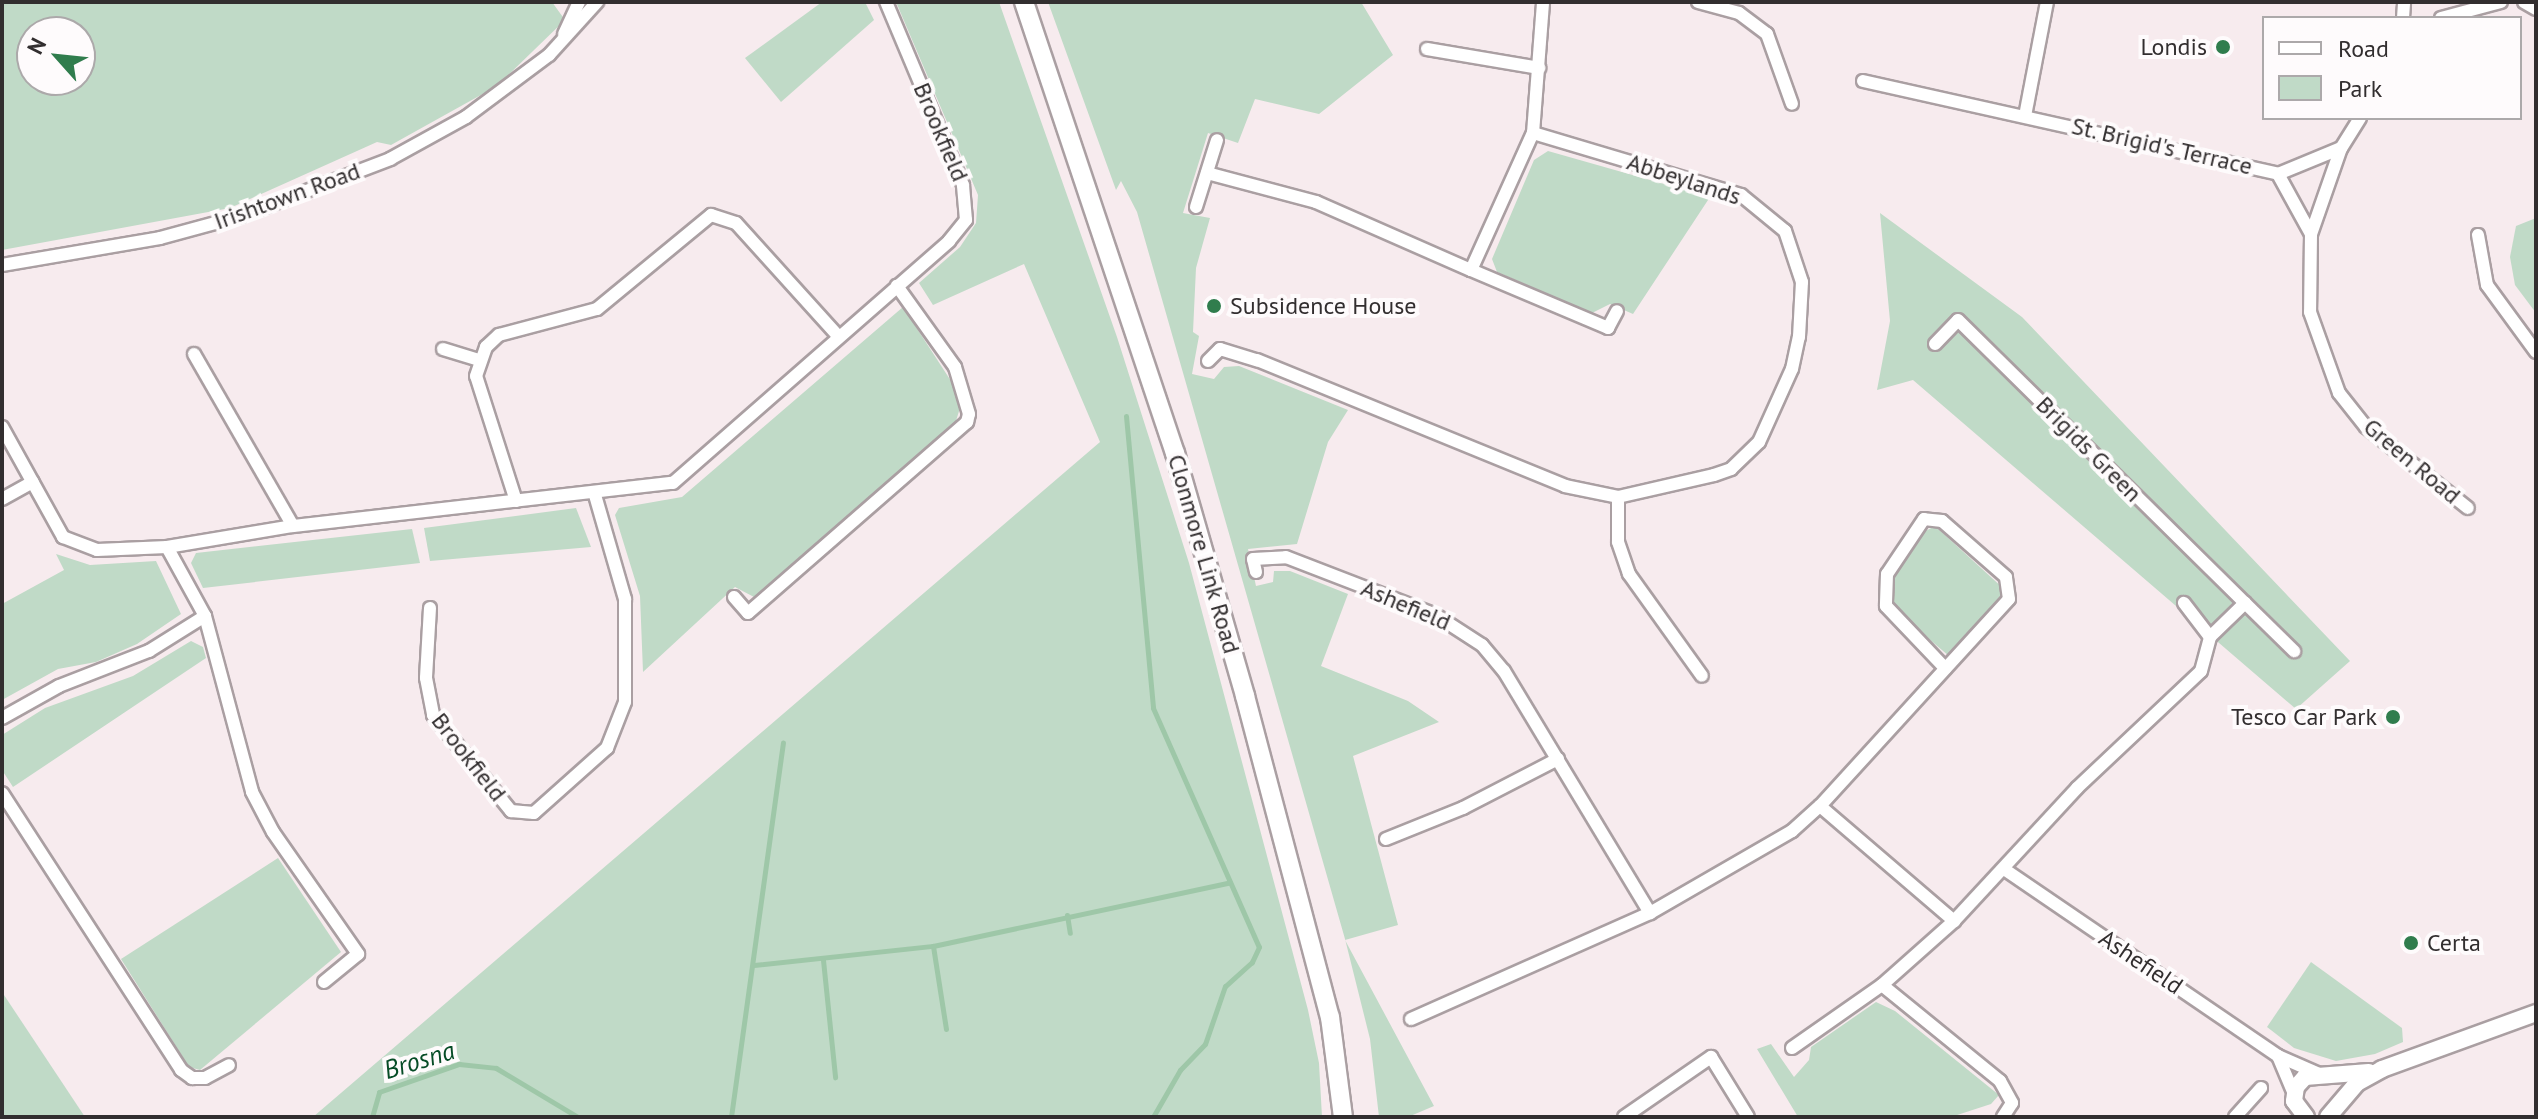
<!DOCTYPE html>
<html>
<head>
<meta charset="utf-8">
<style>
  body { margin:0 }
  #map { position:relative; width:2538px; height:1119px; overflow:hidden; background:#f7ebee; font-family:"PT Sans",sans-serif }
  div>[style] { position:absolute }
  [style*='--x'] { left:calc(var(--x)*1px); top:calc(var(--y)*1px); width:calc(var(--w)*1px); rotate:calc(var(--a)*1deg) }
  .green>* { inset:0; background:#c0dac7 }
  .stream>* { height:5px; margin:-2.5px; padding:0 2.5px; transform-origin:2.5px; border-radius:2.5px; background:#9ec7a8 }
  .roads { filter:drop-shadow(2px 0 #aa9fa2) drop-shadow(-2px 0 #aa9fa2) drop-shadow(0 2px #aa9fa2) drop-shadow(0 -2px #aa9fa2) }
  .minor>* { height:12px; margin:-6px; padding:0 6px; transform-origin:6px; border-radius:6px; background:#fff }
  .tertiary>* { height:16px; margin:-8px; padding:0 8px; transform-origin:8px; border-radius:8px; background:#fff }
  .secondary>* { height:18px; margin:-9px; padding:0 9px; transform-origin:9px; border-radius:9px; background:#fff }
  .dots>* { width:22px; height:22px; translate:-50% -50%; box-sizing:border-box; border:4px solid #fefbfc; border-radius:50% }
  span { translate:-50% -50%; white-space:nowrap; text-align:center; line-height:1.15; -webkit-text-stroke:8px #fefbfc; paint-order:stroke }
  .poi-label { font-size:24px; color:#322e2f }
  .right { translate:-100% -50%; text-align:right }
  .left { translate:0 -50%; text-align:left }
  .street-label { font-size:24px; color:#322e2f }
  .water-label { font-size:26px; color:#064c26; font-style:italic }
  .frame { position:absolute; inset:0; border:4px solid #322e2f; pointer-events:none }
  .legend { position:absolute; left:2262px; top:16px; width:260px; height:104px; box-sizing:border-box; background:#fefbfc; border:2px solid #aca9aa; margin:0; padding:10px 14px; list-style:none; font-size:24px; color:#322e2f }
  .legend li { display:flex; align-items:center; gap:16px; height:40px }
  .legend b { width:40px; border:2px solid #aca9aa }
  .north { position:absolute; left:16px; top:16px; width:80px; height:80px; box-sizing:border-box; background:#fefbfc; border:2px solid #aca9aa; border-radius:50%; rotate:297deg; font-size:22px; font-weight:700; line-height:32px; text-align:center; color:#322e2f }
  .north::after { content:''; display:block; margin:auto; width:28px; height:36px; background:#307d4d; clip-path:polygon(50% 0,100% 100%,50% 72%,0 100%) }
</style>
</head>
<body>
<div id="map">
  <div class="green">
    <div style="clip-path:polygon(evenodd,2px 2px,552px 2px,565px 20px,497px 86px,391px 145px,377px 142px,230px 208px,2px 250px,2px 2px,32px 32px,80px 32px,80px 80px,32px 80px,32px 32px)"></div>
    <div style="clip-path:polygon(822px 2px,865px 2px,874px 20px,781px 102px,745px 58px)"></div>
    <div style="clip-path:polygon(896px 2px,999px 2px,1117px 337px,1189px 563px,1308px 1010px,1319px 1063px,1322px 1117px,313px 1117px,1100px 442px,1024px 264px,933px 305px,919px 283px,960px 247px,976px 223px,978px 195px)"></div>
    <div style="clip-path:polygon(1048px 2px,1361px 2px,1393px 55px,1319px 114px,1255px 99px,1238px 143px,1208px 133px,1183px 213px,1210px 218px,1196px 268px,1193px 332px,1199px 336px,1192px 374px,1214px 379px,1224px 367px,1239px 366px,1348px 410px,1328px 442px,1297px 544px,1248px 549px,1256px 586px,1273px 582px,1274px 571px,1290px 571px,1348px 594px,1321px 666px,1408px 701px,1439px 722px,1353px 756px,1398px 925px,1345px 940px,1434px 1106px,1408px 1117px,1379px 1117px,1370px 1039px,1345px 939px,1137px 212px,1121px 181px,1116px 190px)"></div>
    <div style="clip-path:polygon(1548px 151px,1710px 197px,1633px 314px,1610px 304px,1592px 313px,1497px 272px,1492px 259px,1534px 160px)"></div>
    <div style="clip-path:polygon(1880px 213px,2022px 317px,2350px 661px,2296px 709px,1913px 380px,1877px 390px,1890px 321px)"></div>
    <div style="clip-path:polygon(2536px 218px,2536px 313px,2515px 285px,2510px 257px,2516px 226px)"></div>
    <div style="clip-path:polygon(903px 307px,951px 381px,960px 408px,955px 424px,754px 597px,735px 587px,643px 672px,640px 596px,615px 515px,619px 508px,682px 497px)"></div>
    <div style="clip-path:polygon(576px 508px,591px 547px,430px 561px,424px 528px)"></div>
    <div style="clip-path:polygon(1935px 526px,2004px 589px,1999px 605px,1949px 656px,1896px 611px,1890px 585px,1916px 536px)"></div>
    <div style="clip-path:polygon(412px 529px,420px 563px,203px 588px,191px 563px,196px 553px)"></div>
    <div style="clip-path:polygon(56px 554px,90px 565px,156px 561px,181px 614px,137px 644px,96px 662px,58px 669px,2px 700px,2px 604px,64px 570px)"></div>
    <div style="clip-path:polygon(191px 641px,203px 647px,206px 658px,13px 787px,2px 770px,2px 735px,45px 708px,133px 676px)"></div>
    <div style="clip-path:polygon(278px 858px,341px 952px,200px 1070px,189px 1067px,121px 959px)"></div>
    <div style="clip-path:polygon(2311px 962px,2402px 1028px,2403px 1042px,2375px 1054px,2336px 1061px,2294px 1048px,2267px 1027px)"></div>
    <div style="clip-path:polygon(2px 992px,85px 1117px,2px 1117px)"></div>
    <div style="clip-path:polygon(1876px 1002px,1895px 1011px,1999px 1095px,1991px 1104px,1951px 1117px,1798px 1117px,1757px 1049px,1771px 1044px,1794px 1077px,1809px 1060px,1811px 1047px)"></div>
  </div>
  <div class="stream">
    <div style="--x:1126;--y:416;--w:293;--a:84.7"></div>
    <div style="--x:1153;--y:708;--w:261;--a:66.1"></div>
    <div style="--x:1259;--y:947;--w:17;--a:115"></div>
    <div style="--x:1252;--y:962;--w:36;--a:138"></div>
    <div style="--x:1225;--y:986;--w:61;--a:109"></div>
    <div style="--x:1205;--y:1044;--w:36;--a:134"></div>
    <div style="--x:1180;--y:1070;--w:54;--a:119.9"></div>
    <div style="--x:1067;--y:915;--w:18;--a:81"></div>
    <div style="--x:933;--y:946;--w:84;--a:81.1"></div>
    <div style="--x:823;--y:960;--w:118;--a:84.1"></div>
    <div style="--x:754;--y:965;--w:180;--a:-6.1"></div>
    <div style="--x:933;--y:946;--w:302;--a:-12.1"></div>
    <div style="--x:372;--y:1117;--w:26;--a:-74"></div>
    <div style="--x:379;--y:1092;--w:85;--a:-19.3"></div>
    <div style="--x:459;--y:1064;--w:37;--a:6"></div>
    <div style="--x:496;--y:1068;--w:96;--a:30.9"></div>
    <div style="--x:731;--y:1117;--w:378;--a:-82.1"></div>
  </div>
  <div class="roads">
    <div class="minor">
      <div style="--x:1698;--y:2;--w:42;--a:15"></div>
      <div style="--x:1739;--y:13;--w:35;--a:37"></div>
      <div style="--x:1767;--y:34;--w:74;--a:70.3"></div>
      <div style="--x:2524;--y:2;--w:14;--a:30"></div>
      <div style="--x:2403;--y:18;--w:16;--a:-86"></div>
      <div style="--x:2441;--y:18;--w:62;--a:-14.9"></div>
      <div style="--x:564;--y:34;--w:35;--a:-65"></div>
      <div style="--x:1427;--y:49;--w:114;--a:9.6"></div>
      <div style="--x:1863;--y:81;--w:425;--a:12.6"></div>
      <div style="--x:2278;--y:174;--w:68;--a:-22.4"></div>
      <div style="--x:2025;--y:116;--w:116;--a:-79.1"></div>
      <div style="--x:2360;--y:118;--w:36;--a:122"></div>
      <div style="--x:2341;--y:148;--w:91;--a:109.2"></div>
      <div style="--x:2311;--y:234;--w:78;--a:90.7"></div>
      <div style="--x:2310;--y:312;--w:86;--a:70.3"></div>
      <div style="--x:2339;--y:393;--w:43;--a:51.5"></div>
      <div style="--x:2366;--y:427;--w:130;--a:38.5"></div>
      <div style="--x:1207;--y:173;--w:113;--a:14.9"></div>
      <div style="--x:1316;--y:202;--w:169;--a:23.7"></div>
      <div style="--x:1471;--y:270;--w:150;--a:-65.7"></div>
      <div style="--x:2278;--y:174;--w:68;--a:61.2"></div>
      <div style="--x:1196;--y:207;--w:70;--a:-72.6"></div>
      <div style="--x:2478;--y:235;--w:51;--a:79.8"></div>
      <div style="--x:2487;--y:285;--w:83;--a:53.8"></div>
      <div style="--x:2;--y:265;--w:160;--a:-9.7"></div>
      <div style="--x:160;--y:238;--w:84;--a:-15.2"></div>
      <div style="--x:241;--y:216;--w:160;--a:-20.9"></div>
      <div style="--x:390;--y:159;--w:87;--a:-28.9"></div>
      <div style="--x:466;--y:117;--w:104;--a:-36.8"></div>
      <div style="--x:549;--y:55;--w:72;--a:-47.8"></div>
      <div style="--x:1471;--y:270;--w:149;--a:22.9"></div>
      <div style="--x:1608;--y:328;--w:19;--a:-62"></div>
      <div style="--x:1935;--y:344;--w:33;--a:-46"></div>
      <div style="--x:1958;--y:320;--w:403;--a:44.6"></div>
      <div style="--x:443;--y:349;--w:38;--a:17"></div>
      <div style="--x:194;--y:354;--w:198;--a:60.1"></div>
      <div style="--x:1208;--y:361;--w:17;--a:-45"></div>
      <div style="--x:1220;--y:349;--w:39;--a:17"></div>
      <div style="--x:1257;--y:360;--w:333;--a:22.2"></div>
      <div style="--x:1565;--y:486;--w:54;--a:11.7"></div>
      <div style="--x:1618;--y:497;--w:98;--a:-12.9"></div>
      <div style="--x:1714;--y:475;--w:18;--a:-19"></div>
      <div style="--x:1731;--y:469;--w:39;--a:-44"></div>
      <div style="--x:1759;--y:442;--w:80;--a:-65.7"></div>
      <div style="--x:1792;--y:369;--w:33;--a:-78"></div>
      <div style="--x:1799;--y:337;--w:55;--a:-86.9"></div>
      <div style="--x:1802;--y:282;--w:54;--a:-108.4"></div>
      <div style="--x:1785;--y:231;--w:57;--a:-140.7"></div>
      <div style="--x:1741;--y:195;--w:217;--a:-163.4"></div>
      <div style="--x:1533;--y:133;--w:131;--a:-85.6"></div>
      <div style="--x:2;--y:427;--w:126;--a:61"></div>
      <div style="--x:63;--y:537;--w:36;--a:21"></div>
      <div style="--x:97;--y:550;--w:70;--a:-2.5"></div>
      <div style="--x:167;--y:547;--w:128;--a:-9.5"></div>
      <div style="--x:293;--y:526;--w:382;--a:-6.5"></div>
      <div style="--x:673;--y:483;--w:367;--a:-41.2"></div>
      <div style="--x:949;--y:241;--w:27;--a:-51"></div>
      <div style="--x:966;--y:220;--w:35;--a:-95"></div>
      <div style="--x:963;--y:185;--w:199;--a:-112.8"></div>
      <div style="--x:1618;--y:497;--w:45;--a:90"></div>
      <div style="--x:1618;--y:542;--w:34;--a:71"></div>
      <div style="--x:1629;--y:574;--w:125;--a:54.4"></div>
      <div style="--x:2;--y:499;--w:35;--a:-29"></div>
      <div style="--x:516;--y:501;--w:131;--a:-107.7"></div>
      <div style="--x:476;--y:376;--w:31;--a:-71"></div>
      <div style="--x:486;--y:347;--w:18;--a:-43"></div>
      <div style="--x:499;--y:335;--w:101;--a:-14.9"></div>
      <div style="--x:597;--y:309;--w:148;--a:-39.5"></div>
      <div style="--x:711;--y:215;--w:26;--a:18"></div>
      <div style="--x:736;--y:223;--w:152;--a:47.9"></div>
      <div style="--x:167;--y:547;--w:79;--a:61.2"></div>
      <div style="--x:205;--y:616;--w:182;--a:75"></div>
      <div style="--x:252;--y:792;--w:45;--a:62.3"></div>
      <div style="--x:273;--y:832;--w:149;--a:55.1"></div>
      <div style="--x:358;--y:954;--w:44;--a:140.5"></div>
      <div style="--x:1256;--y:572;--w:13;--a:-103"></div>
      <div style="--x:1253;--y:559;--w:33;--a:-3"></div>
      <div style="--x:1286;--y:557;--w:159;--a:21.1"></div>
      <div style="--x:1434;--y:614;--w:57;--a:32.9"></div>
      <div style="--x:1482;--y:645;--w:34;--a:50"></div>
      <div style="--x:1504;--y:671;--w:283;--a:58.9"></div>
      <div style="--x:734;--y:597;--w:21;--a:49"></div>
      <div style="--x:748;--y:613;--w:291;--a:-41.1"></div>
      <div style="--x:967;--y:422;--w:8;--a:-76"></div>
      <div style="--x:969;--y:414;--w:49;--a:-106.6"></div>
      <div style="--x:955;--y:367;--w:100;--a:-125.6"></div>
      <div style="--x:430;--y:608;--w:70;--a:93.3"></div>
      <div style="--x:426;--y:678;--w:38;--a:79"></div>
      <div style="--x:433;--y:715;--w:124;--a:50.9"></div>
      <div style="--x:511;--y:811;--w:23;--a:5"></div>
      <div style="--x:534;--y:813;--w:98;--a:-41.7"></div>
      <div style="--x:607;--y:748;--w:49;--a:-68.6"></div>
      <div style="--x:625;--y:702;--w:103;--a:-90"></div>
      <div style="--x:625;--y:599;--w:108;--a:-106.1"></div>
      <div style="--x:2210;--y:637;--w:49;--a:-44.2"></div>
      <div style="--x:2245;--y:603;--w:69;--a:44.4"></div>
      <div style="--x:2;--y:718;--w:65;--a:-29.3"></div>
      <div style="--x:59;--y:686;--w:97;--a:-21.3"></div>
      <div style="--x:149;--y:651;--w:66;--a:-32"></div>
      <div style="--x:2;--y:793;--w:330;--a:57.1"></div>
      <div style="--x:181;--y:1070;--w:14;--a:36"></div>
      <div style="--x:192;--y:1078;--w:13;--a:0"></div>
      <div style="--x:205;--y:1078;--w:27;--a:-28"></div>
      <div style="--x:1820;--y:806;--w:280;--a:-47.6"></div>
      <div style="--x:2009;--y:599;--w:22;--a:-98"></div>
      <div style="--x:2006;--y:577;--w:85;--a:-138.8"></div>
      <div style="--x:1942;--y:521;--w:18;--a:-174"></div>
      <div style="--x:1924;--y:519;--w:66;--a:123.9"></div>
      <div style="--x:1887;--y:574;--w:32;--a:92"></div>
      <div style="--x:1886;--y:606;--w:86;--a:46.4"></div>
      <div style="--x:1386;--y:839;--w:83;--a:-21.9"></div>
      <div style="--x:1463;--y:808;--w:107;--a:-27.3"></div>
      <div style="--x:2004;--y:869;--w:332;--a:34.3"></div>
      <div style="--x:2278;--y:1056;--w:45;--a:23.7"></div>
      <div style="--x:1882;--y:985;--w:152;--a:39.1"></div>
      <div style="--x:2000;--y:1081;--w:25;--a:61"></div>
      <div style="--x:2012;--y:1103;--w:17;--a:123"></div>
      <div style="--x:1411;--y:1019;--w:261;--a:-23.9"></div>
      <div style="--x:1650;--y:913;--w:164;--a:-30"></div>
      <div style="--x:1792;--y:831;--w:38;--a:-42"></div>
      <div style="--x:1820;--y:806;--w:177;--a:40.6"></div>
      <div style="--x:1792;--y:1048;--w:110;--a:-35"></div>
      <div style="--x:1882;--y:985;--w:96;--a:-41.6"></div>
      <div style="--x:1954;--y:921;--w:181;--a:-47.2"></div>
      <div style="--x:2077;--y:788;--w:170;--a:-43.3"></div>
      <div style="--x:2201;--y:671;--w:35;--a:-75"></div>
      <div style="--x:2210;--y:637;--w:43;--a:-127.4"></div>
      <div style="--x:2278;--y:1056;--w:41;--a:67.2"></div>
      <div style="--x:1624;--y:1117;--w:106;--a:-34.6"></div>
      <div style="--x:1711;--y:1057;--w:70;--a:58.3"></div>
      <div style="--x:2235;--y:1117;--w:39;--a:-48"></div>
    </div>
    <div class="tertiary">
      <div style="--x:2306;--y:1117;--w:20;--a:-127"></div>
      <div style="--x:2294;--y:1101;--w:14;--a:-82"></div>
      <div style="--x:2296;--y:1087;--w:13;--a:-48"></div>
      <div style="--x:2305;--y:1077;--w:64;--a:-4.5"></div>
      <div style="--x:2328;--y:1117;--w:45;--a:-49.5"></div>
      <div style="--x:2357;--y:1083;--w:29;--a:-29"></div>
      <div style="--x:2382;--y:1069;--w:164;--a:-20"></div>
    </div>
    <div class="secondary">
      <div style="--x:1024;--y:2;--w:476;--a:71.5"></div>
      <div style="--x:1175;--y:453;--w:253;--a:73.9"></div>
      <div style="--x:1245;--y:696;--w:332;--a:75.2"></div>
      <div style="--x:1330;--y:1017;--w:101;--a:82.6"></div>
    </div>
  </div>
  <div class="dots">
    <div style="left:2223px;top:47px;background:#307d4d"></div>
    <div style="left:1214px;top:306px;background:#307d4d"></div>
    <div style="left:2393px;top:717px;background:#307d4d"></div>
    <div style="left:2411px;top:943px;background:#307d4d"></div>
  </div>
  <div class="poi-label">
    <span class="right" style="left:2207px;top:47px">Londis</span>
    <span class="left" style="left:1230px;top:306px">Subsidence House</span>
    <span class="right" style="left:2377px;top:717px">Tesco Car Park</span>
    <span class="left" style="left:2427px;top:943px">Certa</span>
  </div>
  <div class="street-label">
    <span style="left:941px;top:132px;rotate:67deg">Brookfield</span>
    <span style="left:2162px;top:146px;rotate:13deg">St. Brigid's Terrace</span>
    <span style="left:1684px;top:179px;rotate:18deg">Abbeylands</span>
    <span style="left:287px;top:196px;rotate:-20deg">Irishtown Road</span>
    <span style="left:2089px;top:449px;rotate:45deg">Brigids Green</span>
    <span style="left:2412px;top:461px;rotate:40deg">Green Road</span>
    <span style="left:1204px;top:554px;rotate:74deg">Clonmore Link Road</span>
    <span style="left:1406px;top:605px;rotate:23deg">Ashefield</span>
    <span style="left:469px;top:757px;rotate:52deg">Brookfield</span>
    <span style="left:2141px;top:962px;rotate:34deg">Ashefield</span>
  </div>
  <div class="water-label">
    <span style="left:419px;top:1060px;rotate:-17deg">Brosna</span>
  </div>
  <div class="frame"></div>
  <ul class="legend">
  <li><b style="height:10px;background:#fff"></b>Road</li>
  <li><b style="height:22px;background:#c0dac7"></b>Park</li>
  </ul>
  <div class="north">N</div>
</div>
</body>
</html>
